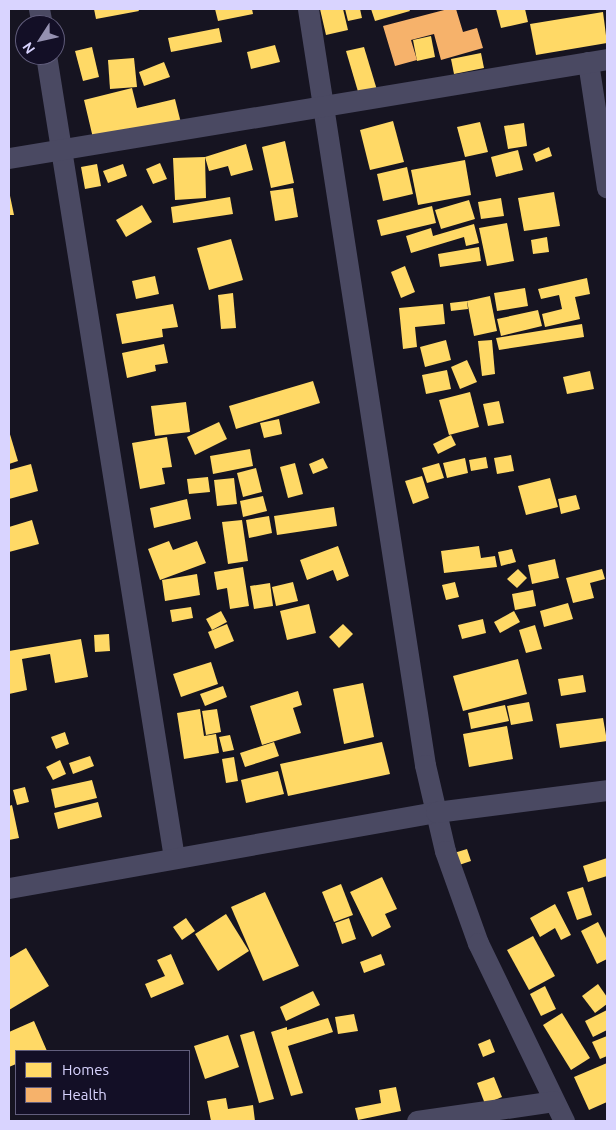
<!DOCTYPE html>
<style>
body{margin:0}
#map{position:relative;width:616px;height:1130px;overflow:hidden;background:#161421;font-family:Ubuntu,sans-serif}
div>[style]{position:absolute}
.homes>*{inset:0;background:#ffd966}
.health>*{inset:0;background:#f6b26b}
.minor>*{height:21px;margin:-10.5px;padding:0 10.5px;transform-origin:10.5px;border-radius:10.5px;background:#4a4962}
span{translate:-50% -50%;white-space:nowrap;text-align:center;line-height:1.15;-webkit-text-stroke:5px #130f26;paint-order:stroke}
.frame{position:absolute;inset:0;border:10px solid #d9d4ff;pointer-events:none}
.legend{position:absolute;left:15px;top:1050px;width:175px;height:65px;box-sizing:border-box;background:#130f26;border:1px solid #625e7d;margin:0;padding:6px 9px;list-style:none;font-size:15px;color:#d9d4ff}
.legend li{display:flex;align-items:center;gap:10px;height:25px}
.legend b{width:25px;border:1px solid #625e7d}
.north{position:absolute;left:15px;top:15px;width:50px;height:50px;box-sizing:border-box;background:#130f26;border:1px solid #625e7d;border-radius:50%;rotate:235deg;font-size:14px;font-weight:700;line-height:20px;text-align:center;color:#d9d4ff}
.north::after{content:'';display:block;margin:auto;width:18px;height:22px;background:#9591b1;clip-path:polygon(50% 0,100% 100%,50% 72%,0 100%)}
</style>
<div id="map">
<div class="homes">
<i style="clip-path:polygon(94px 9px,138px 9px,139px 11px,96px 19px)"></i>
<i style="clip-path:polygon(215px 9px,252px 9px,253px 14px,218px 21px)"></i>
<i style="clip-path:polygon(320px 9px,343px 9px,348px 30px,326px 35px)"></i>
<i style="clip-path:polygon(345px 9px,360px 9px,362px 18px,348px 21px)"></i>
<i style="clip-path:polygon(371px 9px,409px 9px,410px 11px,375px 21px)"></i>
<i style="clip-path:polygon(496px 9px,525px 9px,528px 22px,501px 28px)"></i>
<i style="clip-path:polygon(603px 12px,607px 43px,536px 55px,530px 24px)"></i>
<i style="clip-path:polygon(219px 28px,222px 42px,171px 52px,168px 38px)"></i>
<i style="clip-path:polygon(431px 36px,435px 57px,417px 61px,413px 40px)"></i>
<i style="clip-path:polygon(275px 45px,280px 62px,251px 69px,247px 52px)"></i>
<i style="clip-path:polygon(92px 47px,99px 77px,83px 81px,75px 51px)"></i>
<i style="clip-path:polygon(364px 47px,377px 90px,359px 95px,346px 51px)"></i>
<i style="clip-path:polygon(481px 53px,484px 68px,454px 74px,451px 59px)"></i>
<i style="clip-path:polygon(134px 58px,137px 87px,110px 89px,108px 60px)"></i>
<i style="clip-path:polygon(164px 62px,170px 77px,144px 86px,139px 72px)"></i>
<i style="clip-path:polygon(132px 88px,137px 108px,175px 99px,181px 123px,93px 138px,84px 100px)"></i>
<i style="clip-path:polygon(393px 121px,404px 162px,370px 170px,360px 130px)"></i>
<i style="clip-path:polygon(480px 122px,488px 152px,465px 157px,457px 127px)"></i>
<i style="clip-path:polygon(524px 123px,527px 146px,508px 149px,504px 126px)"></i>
<i style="clip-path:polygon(285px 141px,294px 183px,271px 188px,262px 147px)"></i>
<i style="clip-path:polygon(246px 144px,253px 170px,231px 176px,228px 166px,209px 171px,205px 157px,206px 198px,175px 200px,173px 158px,205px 157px)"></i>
<i style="clip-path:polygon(549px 147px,552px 156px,536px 162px,533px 154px)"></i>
<i style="clip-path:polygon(518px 150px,523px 170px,496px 177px,491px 157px)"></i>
<i style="clip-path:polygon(465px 160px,471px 195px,418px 205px,411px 170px)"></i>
<i style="clip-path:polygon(160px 163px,167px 179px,153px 184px,146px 169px)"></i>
<i style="clip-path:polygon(97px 164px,101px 186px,85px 189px,81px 167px)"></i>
<i style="clip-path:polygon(123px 164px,127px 176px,108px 183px,103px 171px)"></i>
<i style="clip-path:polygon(407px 167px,413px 194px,383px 201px,377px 174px)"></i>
<i style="clip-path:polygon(293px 188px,298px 217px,275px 221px,270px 191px)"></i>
<i style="clip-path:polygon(9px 191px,14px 215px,9px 215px)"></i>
<i style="clip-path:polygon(554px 192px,560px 226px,524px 231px,518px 198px)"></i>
<i style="clip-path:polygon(230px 197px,233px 214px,173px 223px,171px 207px)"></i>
<i style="clip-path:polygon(501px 198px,504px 216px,481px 219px,478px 202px)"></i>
<i style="clip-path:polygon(469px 200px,475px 219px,441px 229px,435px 210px)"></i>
<i style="clip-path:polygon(142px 205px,152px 222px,126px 237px,116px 220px)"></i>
<i style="clip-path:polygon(432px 206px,436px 223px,381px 236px,377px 220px)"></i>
<i style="clip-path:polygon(507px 223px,514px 261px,487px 266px,479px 228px)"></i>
<i style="clip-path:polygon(474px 224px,479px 243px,466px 246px,464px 237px,411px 253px,406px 236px,431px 228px,433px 236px)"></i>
<i style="clip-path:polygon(547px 237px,549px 252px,533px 254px,531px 240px)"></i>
<i style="clip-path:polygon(231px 239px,243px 280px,209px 290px,197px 248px)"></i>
<i style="clip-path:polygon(479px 247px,481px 261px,440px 267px,438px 254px)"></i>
<i style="clip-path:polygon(405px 266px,415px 292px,401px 298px,391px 272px)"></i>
<i style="clip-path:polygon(155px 276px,159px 294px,136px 299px,132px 281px)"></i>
<i style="clip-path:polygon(587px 278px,590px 294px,575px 297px,580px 319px,545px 327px,542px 314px,562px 309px,559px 295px,541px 299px,538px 289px)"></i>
<i style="clip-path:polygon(525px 288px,528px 306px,497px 311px,494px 293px)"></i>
<i style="clip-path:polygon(233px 293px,236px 328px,221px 329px,218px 295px)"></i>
<i style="clip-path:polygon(490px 296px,497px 331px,474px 336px,467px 301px)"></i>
<i style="clip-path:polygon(467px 301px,468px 309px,451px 311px,450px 303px)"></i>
<i style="clip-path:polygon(173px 304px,178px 327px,162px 329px,163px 337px,122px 344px,116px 314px)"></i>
<i style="clip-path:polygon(443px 304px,445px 324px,415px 327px,417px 347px,403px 349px,399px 308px)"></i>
<i style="clip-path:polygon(538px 310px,542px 326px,501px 336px,497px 319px)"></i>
<i style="clip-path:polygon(582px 324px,584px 337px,499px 350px,496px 338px)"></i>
<i style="clip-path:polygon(446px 340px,451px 360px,425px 367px,420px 347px)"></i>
<i style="clip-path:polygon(492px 340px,495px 374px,482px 376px,478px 341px)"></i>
<i style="clip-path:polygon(164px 344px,168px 363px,155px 365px,156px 371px,127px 378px,122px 353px)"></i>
<i style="clip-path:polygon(467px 360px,477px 382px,460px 389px,451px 367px)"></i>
<i style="clip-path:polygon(447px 370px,451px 389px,426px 394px,422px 375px)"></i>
<i style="clip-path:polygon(590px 371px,594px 389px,567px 394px,563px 377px)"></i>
<i style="clip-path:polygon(313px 381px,320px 403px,236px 429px,229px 406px)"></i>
<i style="clip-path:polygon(470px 392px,479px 427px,449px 435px,439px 400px)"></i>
<i style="clip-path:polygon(499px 401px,504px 423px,488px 426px,483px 404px)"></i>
<i style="clip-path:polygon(186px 402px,190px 432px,155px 436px,151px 406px)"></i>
<i style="clip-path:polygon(279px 419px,282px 434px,264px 438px,260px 423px)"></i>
<i style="clip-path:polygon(219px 422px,227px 439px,195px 455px,187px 437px)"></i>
<i style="clip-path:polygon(9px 431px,18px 461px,9px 464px)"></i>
<i style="clip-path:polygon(451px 435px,456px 445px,438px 454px,433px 444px)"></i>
<i style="clip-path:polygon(167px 437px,172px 467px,162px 468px,165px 484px,140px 489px,132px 443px)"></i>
<i style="clip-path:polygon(250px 449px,253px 466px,213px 474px,210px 456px)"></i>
<i style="clip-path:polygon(511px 455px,514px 471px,497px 474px,494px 458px)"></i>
<i style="clip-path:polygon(486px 457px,488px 468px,471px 471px,469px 460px)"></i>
<i style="clip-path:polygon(323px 458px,328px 468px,313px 474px,309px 464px)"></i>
<i style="clip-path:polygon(465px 458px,468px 473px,447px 478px,443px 463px)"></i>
<i style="clip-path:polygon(295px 463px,303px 494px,288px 498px,280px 467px)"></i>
<i style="clip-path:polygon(439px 463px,444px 478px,427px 483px,422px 468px)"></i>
<i style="clip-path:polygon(31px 464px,38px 491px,9px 499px,9px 470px)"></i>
<i style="clip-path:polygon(256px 468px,262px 492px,243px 497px,237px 473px)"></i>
<i style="clip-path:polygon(422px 476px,429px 498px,413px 504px,405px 481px)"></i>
<i style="clip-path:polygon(208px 477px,210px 492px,189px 494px,187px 479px)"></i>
<i style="clip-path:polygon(234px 478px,237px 504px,217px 506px,214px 480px)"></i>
<i style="clip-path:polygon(550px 478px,558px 507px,526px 515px,518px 486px)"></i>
<i style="clip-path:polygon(576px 495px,580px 509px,561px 514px,558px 499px)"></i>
<i style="clip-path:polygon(263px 496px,267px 511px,243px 517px,240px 501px)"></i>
<i style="clip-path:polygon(187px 499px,191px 519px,154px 528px,150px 508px)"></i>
<i style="clip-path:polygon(334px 507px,337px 526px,277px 535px,274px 516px)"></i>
<i style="clip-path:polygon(269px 516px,272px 533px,249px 538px,246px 520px)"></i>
<i style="clip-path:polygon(32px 520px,39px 544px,9px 552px,9px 527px)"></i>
<i style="clip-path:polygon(242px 520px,248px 561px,228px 564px,222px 522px)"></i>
<i style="clip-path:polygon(169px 541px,173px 550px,197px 541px,206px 563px,160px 580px,148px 549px)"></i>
<i style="clip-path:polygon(338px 546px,349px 576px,337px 581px,333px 570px,307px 580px,300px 560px)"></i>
<i style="clip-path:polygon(479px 546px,481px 558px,495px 556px,497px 567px,444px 573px,441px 551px)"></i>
<i style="clip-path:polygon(512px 549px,516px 562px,501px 566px,498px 552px)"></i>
<i style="clip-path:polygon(555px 559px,559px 578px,532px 584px,528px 565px)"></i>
<i style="clip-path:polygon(243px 567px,249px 606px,230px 609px,227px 588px,217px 590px,214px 572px)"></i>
<i style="clip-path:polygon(518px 569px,527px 578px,517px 588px,507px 579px)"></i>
<i style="clip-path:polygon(602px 569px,605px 579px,590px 583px,594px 598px,573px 603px,566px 578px)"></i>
<i style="clip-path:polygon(197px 574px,200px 595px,165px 601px,162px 580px)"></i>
<i style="clip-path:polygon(293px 582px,298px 601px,276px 606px,272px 587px)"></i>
<i style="clip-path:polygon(455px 582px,459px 597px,446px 600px,442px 585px)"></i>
<i style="clip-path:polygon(270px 583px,273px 606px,254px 609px,250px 586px)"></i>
<i style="clip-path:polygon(533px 590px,536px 606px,515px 610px,512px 594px)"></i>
<i style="clip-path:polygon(568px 603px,573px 619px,544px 627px,540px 611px)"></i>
<i style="clip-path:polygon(309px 604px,316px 633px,287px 640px,280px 611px)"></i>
<i style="clip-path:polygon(191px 607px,193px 618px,172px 622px,170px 610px)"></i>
<i style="clip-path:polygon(221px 611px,227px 622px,212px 630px,206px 619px)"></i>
<i style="clip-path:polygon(514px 611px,520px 622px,500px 633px,494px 622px)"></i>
<i style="clip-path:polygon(483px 619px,486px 633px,462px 639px,458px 625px)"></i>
<i style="clip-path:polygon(227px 624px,234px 641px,215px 649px,208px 632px)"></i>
<i style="clip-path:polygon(343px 624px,353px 634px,339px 648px,329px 637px)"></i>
<i style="clip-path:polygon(535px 625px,542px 649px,526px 653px,519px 630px)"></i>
<i style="clip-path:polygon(109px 634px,110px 651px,95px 652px,94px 635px)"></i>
<i style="clip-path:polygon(81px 639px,88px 677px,55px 683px,50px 654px,22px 659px,27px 690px,9px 694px,9px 651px)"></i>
<i style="clip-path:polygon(518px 659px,527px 694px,463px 711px,453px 676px)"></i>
<i style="clip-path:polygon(211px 662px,218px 684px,181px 697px,173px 674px)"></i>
<i style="clip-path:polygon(583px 675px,586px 692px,561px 696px,558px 679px)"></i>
<i style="clip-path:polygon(363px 683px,374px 737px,344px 744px,333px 689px)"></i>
<i style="clip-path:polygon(223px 686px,227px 697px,205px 706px,200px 694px)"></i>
<i style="clip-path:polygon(298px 691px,302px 705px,293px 708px,301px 733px,262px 745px,250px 706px)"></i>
<i style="clip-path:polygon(529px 702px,533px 721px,511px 725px,507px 706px)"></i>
<i style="clip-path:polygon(505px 705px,509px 721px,471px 729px,468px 713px)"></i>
<i style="clip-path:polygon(200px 709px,204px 736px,216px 734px,219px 753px,184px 759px,177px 713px)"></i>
<i style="clip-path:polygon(217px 709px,221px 732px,206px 735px,202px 711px)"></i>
<i style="clip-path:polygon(603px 718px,607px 741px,560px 748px,556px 724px)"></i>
<i style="clip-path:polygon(507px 726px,513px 759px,469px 767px,463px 734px)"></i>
<i style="clip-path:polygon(65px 732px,69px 744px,56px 749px,51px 737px)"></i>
<i style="clip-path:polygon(230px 735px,234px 750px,223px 752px,219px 737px)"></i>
<i style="clip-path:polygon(274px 742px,279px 756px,245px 767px,240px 753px)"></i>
<i style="clip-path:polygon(382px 742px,390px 774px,288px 796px,280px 764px)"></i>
<i style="clip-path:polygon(90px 756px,94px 766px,73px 774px,69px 763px)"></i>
<i style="clip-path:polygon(234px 757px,238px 781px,226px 783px,222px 759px)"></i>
<i style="clip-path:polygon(60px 760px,66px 774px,53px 780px,46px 767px)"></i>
<i style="clip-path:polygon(278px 771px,284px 794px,246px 803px,241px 780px)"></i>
<i style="clip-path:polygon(92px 780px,97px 798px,55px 808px,51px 789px)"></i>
<i style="clip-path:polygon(25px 787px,29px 802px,17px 805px,13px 790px)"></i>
<i style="clip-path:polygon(98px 802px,102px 817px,58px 829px,54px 813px)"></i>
<i style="clip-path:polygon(12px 805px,19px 838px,9px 840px,9px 806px)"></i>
<i style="clip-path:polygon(467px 849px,471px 861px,459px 865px,454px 853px)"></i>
<i style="clip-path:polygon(607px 858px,607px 876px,588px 882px,583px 866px)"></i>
<i style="clip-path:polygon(382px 877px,397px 909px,385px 914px,391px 927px,372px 937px,350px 892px)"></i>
<i style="clip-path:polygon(341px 884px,353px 915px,334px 922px,322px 892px)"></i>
<i style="clip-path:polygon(583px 887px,592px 915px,577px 920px,567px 892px)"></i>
<i style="clip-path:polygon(265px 892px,299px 966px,263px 981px,231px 907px)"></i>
<i style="clip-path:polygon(555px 904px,571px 935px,561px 940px,555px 928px,540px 937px,530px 918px)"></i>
<i style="clip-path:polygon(226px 914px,249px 951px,218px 971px,195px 934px)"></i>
<i style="clip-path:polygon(186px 918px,195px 931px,182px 940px,173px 927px)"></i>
<i style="clip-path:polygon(349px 918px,356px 939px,342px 944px,335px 923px)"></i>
<i style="clip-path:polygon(598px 922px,607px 940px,607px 959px,597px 964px,581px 931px)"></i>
<i style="clip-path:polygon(533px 936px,555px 976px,529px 990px,507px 950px)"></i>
<i style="clip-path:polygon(26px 948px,49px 986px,9px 1010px,9px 958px)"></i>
<i style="clip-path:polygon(171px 954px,184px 984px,151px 998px,145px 984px,165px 976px,157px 960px)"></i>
<i style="clip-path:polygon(381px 954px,385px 965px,364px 973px,360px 962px)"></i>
<i style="clip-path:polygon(598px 984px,607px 997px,607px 1004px,595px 1013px,582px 996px)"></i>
<i style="clip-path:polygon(545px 986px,556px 1009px,541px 1016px,530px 994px)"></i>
<i style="clip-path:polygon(313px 991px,320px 1005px,286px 1021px,280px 1007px)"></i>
<i style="clip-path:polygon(607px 1010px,607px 1030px,593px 1037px,585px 1021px)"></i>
<i style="clip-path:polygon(562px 1013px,590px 1058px,571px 1070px,543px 1025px)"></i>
<i style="clip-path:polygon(354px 1014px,358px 1031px,338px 1034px,335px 1017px)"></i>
<i style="clip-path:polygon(328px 1018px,333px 1032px,288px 1046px,303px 1093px,291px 1096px,271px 1032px,287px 1027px,287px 1030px)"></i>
<i style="clip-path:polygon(34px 1021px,47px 1051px,16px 1051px,16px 1064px,9px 1067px,9px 1032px)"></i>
<i style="clip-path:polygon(254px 1031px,274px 1099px,259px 1103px,240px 1035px)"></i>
<i style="clip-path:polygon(228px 1035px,239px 1067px,205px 1079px,194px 1046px)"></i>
<i style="clip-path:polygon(607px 1036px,607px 1056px,600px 1059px,592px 1042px)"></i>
<i style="clip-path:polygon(490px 1039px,495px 1052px,483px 1057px,478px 1044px)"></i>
<i style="clip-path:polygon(607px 1063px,607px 1102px,589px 1110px,574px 1077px)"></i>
<i style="clip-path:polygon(494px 1077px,502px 1097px,485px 1104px,477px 1083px)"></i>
<i style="clip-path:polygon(396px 1087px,401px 1111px,358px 1120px,355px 1108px,381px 1103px,379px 1090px)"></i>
<i style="clip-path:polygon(226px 1098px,228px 1109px,253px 1105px,255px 1121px,211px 1121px,207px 1101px)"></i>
</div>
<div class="health">
<i style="clip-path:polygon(448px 9px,456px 9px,463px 32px,477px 28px,483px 48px,441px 60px,434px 34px,411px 40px,417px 60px,395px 66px,383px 26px)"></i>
</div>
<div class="minor">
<i style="left:39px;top:9px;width:16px;rotate:79deg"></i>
<i style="left:308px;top:9px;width:765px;rotate:81.2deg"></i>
<i style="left:425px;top:765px;width:88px;rotate:76.9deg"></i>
<i style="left:445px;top:851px;width:98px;rotate:70.3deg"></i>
<i style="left:478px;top:943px;width:198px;rotate:64.2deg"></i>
<i style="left:46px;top:55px;width:813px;rotate:80.94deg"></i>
<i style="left:588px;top:62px;width:127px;rotate:81.4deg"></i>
<i style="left:9px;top:158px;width:606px;rotate:-9.4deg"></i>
<i style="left:9px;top:888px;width:434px;rotate:-10.1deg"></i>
<i style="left:436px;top:812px;width:172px;rotate:-7.3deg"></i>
<i style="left:417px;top:1121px;width:138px;rotate:-8.3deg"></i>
</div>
<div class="frame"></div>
<ul class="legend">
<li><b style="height:14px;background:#ffd966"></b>Homes</li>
<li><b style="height:14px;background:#f6b26b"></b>Health</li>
</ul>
<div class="north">N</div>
</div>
